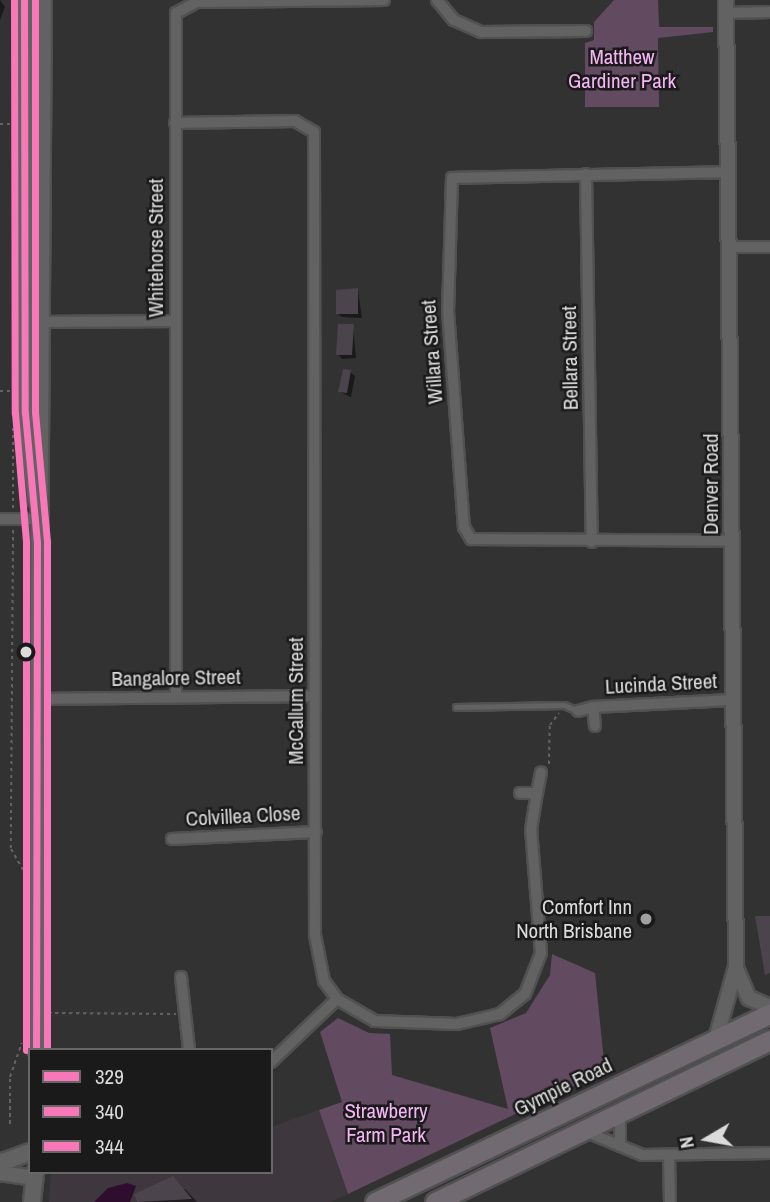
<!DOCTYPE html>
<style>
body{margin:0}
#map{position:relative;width:770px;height:1202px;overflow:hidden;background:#333233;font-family:"Archivo Narrow",sans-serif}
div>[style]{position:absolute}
.built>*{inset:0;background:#3e383e}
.green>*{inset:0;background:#624a61}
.water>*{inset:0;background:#2e0d2e}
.shadow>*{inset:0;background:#0007}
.building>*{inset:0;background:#4c444c}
.path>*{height:2px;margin-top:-1px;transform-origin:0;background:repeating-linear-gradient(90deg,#646364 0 3.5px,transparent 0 7px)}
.roads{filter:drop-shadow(2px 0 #525152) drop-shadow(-2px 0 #525152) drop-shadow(0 2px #525152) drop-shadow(0 -2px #525152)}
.service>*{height:5px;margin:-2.5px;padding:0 2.5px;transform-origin:2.5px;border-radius:2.5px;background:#626262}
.minor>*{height:10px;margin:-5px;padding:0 5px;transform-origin:5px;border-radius:5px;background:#626262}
.tertiary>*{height:14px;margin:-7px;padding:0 7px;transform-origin:7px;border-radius:7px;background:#626262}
.secondary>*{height:16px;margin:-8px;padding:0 8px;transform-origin:8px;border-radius:8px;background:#626262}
.trunk>*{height:19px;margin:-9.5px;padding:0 9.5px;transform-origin:9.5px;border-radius:9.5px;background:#716a71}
.bus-1>*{height:7px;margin:-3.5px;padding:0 3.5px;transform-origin:3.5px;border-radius:3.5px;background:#f777b8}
.bus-2>*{height:7px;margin:-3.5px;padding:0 3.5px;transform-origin:3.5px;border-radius:3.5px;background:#f777b8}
.bus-3>*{height:7px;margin:-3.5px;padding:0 3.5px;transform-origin:3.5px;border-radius:3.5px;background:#f777b8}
.dots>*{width:19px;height:19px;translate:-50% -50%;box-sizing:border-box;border:4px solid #1b1a1b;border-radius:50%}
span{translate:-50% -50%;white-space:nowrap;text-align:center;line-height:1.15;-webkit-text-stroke:5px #1b1a1b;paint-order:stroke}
.park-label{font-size:21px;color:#f6b6f6}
.street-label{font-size:21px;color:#dcdbdc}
.poi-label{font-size:21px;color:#dcdbdc}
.right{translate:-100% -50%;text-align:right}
.legend{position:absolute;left:28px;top:1048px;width:245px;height:126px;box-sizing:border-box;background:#1b1a1b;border:2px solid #686768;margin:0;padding:9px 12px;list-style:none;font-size:21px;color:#dcdbdc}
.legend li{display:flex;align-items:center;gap:14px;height:35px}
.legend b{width:35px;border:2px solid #686768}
.north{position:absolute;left:672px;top:1104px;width:70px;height:70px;-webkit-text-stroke:5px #1b1a1b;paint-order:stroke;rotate:260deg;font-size:19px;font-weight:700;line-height:28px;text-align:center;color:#dcdbdc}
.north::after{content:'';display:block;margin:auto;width:24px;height:32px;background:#dcdbdc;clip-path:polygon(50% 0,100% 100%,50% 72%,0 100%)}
</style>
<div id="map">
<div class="built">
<i style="clip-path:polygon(319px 1110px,348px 1194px,330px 1202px,49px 1202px,51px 1172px,271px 1172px,271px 1127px)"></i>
</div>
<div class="green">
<i style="clip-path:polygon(614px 0,658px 0,659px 27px,713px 27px,713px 32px,658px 38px,659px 107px,585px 107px,585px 43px,594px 40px,594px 22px)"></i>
<i style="clip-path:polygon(552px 954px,595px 973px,605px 1071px,348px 1194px,319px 1110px,342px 1102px,320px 1032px,338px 1018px,369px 1033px,390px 1034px,392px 1075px,508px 1109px,490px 1028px,526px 1013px,550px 975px)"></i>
</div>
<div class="water">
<i style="clip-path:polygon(127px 1183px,136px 1186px,130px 1202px,94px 1202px,108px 1188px)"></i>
</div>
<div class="shadow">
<i style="clip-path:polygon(0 0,5px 7px,0 20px)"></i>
<i style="clip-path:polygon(358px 290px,362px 318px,342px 317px,337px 313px)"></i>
<i style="clip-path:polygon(353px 326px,356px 358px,342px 359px,338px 354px)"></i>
<i style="clip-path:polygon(350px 372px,355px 376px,351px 397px,340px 392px)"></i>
<i style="clip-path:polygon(185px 1189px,197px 1202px,139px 1202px,136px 1195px)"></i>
</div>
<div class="building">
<i style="clip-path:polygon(358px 288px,358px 314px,336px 314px,336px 290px)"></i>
<i style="clip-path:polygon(338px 324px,354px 324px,352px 355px,336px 355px)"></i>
<i style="clip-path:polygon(343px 369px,351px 370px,347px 393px,338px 392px)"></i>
<i style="clip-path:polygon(755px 916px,770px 916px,770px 973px,765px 975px)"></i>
<i style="clip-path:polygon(173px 1176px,192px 1199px,137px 1202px,134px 1194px)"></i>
</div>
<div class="path">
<i style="left:0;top:124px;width:11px"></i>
<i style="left:0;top:391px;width:12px"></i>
<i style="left:13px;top:428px;width:82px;rotate:90deg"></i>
<i style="left:13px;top:530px;width:319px;rotate:90.4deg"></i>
<i style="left:11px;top:849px;width:24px;rotate:60deg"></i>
<i style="left:549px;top:764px;width:39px;rotate:-89deg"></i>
<i style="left:550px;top:725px;width:15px;rotate:-53deg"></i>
<i style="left:48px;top:1013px;width:128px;rotate:0.4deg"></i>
<i style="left:10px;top:1124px;width:47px;rotate:-90deg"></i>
<i style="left:10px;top:1077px;width:36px;rotate:-71deg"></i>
</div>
<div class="roads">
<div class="service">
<i style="left:456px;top:707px;width:108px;rotate:-1.1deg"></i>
<i style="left:564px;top:705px;width:15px;rotate:23deg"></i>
</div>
<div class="minor">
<i style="left:437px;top:0;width:26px;rotate:50deg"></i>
<i style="left:454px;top:20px;width:30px;rotate:24deg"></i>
<i style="left:481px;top:32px;width:105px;rotate:-0.5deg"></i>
<i style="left:726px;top:13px;width:44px;rotate:-1.3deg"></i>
<i style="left:175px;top:123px;width:120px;rotate:-1deg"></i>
<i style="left:295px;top:121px;width:22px;rotate:30deg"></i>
<i style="left:314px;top:132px;width:803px;rotate:89.93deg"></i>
<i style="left:315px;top:935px;width:47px;rotate:78.9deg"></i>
<i style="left:324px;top:981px;width:22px;rotate:54deg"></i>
<i style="left:337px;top:999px;width:44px;rotate:30.1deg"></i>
<i style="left:375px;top:1021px;width:82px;rotate:2.1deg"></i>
<i style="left:457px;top:1024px;width:44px;rotate:-13.1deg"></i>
<i style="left:500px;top:1014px;width:32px;rotate:-39deg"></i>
<i style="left:525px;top:994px;width:44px;rotate:-68.7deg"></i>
<i style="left:541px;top:953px;width:123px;rotate:-94.6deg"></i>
<i style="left:531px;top:830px;width:37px;rotate:-81deg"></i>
<i style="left:729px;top:172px;width:277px;rotate:178.8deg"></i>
<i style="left:452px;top:178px;width:133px;rotate:91.7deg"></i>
<i style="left:448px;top:311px;width:217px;rotate:85.8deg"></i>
<i style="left:464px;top:527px;width:14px;rotate:60deg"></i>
<i style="left:471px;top:539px;width:261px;rotate:0.4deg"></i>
<i style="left:586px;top:174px;width:368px;rotate:89.1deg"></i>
<i style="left:730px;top:247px;width:40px"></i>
<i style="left:42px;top:322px;width:133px;rotate:-0.4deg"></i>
<i style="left:0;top:519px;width:37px"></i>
<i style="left:176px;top:696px;width:683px;rotate:-90deg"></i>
<i style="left:176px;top:13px;width:24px;rotate:-28deg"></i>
<i style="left:197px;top:2px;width:187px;rotate:-0.6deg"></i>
<i style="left:37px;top:699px;width:278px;rotate:-0.6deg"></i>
<i style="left:593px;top:707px;width:139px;rotate:-2.9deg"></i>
<i style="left:578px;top:711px;width:16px;rotate:-15deg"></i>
<i style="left:593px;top:707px;width:19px;rotate:84deg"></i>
<i style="left:520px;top:793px;width:17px"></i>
<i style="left:537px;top:793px;width:21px;rotate:-79deg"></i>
<i style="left:172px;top:839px;width:144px;rotate:-2.8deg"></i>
<i style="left:181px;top:977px;width:73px;rotate:83.7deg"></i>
<i style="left:271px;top:1062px;width:91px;rotate:-43.7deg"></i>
<i style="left:582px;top:1130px;width:65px;rotate:22.6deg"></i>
<i style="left:642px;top:1155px;width:128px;rotate:-0.9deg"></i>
<i style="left:620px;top:1146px;width:35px;rotate:-90deg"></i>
<i style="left:669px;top:1155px;width:47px;rotate:88.8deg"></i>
</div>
<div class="tertiary">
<i style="left:736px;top:968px;width:33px;rotate:67deg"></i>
<i style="left:749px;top:998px;width:23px;rotate:23deg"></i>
<i style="left:716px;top:1039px;width:75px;rotate:-74.5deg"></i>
<i style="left:736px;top:967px;width:967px;rotate:-90.59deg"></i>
<i style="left:0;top:1173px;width:34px;rotate:8deg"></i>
</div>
<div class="secondary">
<i style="left:24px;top:0;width:413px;rotate:89.9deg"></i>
<i style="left:25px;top:413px;width:88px;rotate:82.8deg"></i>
<i style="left:36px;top:1050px;width:1050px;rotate:-89.62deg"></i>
<i style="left:0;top:1163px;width:32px;rotate:-20deg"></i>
<i style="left:32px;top:1202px;width:30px;rotate:-84deg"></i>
</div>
<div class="trunk">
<i style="left:375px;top:1202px;width:437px;rotate:-25.5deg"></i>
<i style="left:435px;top:1202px;width:372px;rotate:-25.8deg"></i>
</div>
</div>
<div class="bus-1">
<i style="left:24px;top:0;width:413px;rotate:89.9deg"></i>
<i style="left:25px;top:413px;width:130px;rotate:84.7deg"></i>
<i style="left:37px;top:542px;width:508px;rotate:90.11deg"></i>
</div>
<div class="bus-2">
<i style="left:14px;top:0;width:413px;rotate:89.9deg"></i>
<i style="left:15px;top:413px;width:129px;rotate:85.1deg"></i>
<i style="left:26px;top:542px;width:508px;rotate:90deg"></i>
</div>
<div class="bus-3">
<i style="left:35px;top:0;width:412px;rotate:90deg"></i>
<i style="left:35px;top:412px;width:131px;rotate:84.7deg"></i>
<i style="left:47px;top:542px;width:508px;rotate:90deg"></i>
</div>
<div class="dots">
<i style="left:26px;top:652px;background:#dcdbdc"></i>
<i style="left:646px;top:919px;background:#a1a0a1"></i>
</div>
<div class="park-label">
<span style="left:622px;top:69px">Matthew<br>Gardiner Park</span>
<span style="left:386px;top:1123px">Strawberry<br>Farm Park</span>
</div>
<div class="street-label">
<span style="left:156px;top:248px;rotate:-90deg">Whitehorse Street</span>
<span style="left:432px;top:352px;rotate:-94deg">Willara Street</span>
<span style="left:570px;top:358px;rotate:-91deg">Bellara Street</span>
<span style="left:711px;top:484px;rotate:-90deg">Denver Road</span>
<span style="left:176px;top:678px;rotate:-1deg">Bangalore Street</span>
<span style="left:661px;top:684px;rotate:-3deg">Lucinda Street</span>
<span style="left:296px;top:701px;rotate:-90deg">McCallum Street</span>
<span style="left:243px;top:816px;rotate:-3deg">Colvillea Close</span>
<span style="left:563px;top:1087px;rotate:-26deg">Gympie Road</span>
</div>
<div class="poi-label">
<span class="right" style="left:632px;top:919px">Comfort Inn<br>North Brisbane</span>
</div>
<ul class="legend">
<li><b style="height:9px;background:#f777b8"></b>329</li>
<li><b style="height:9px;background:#f777b8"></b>340</li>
<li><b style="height:9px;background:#f777b8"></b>344</li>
</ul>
<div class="north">N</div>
</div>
